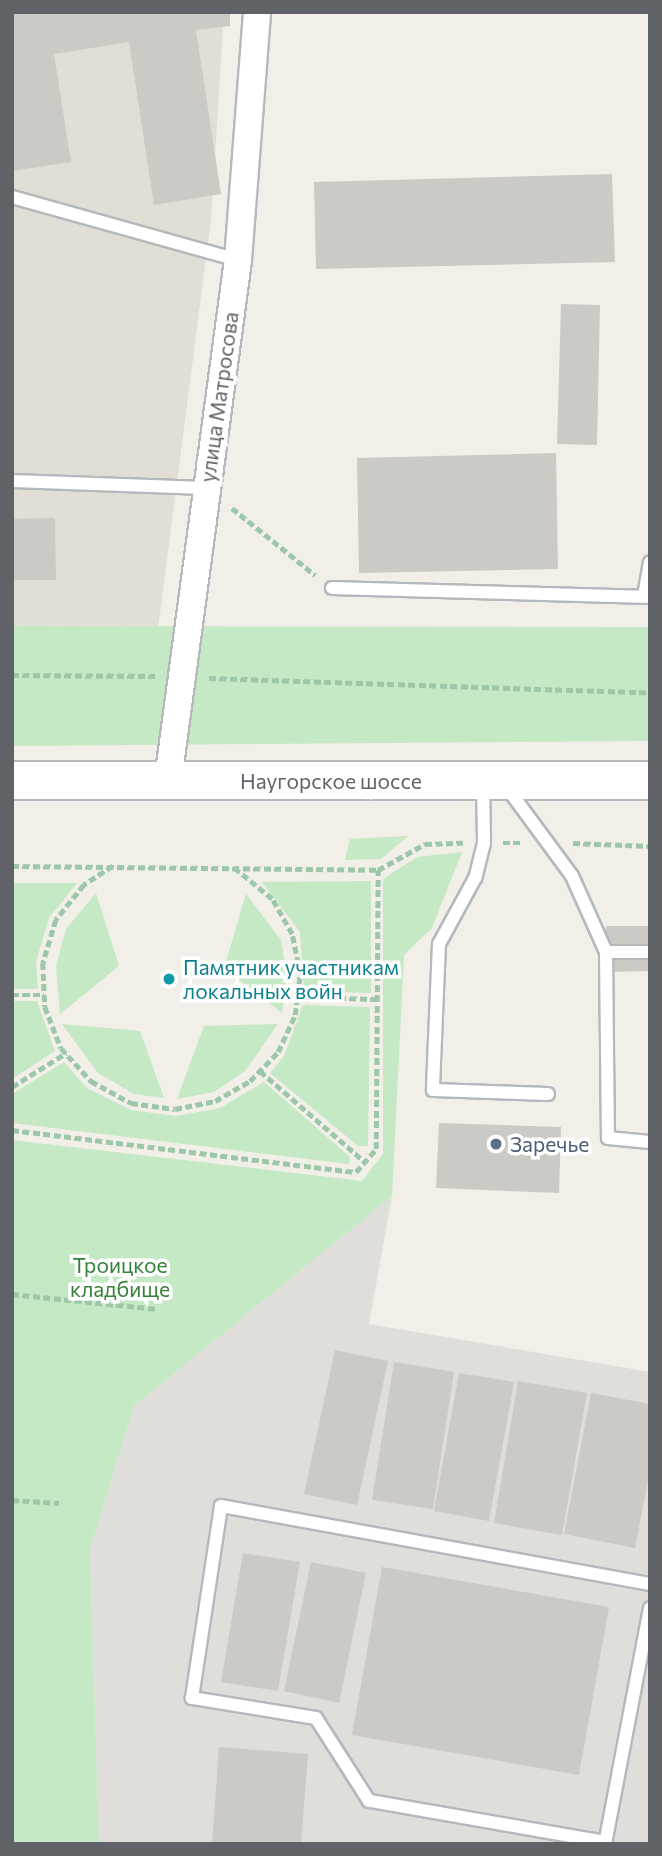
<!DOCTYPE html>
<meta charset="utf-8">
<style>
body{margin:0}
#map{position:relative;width:662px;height:1856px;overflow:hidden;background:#f1efe8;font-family:Commissioner,sans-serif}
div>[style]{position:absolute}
.industrial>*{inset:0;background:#e0deda}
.education>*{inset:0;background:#e1ded6}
.green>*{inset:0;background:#c5e8c5}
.building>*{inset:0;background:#cccac5}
.path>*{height:4.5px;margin-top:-2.25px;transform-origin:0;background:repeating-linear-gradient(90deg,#9cc7a9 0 7px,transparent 0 10.5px)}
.roads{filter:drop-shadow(2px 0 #b5b8bc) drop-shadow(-2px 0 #b5b8bc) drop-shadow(0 2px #b5b8bc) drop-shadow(0 -2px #b5b8bc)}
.lane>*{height:12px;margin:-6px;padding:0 6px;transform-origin:6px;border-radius:6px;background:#fff}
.street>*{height:26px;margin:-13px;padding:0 13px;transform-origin:13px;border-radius:13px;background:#fff}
.secondary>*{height:37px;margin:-18.5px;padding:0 18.5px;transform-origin:18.5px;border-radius:18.5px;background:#fff}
.dots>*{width:19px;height:19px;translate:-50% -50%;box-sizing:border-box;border:4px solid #fff;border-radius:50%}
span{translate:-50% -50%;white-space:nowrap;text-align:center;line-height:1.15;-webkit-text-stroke:7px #fff;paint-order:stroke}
.street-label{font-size:21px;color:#5f6368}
.culture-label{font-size:21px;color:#0d838f}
.left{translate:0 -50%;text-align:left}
.service-label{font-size:21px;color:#4e5e75}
.park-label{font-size:21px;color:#348238}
.frame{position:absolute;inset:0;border:14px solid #5f6368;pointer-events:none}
</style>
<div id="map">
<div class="industrial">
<i style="clip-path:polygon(392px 1196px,369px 1324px,650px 1372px,650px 1844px,99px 1844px,90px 1550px,134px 1406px)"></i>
</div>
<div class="education">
<i style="clip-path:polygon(12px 12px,224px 12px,211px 220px,155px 652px,12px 653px)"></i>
</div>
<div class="green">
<i style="clip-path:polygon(12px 626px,650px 627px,650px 741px,12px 746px)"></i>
<i style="clip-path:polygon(408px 836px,381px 859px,345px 860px,350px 839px)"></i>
<i style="clip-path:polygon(462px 852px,432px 928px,404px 955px,392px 1196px,134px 1406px,90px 1550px,99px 1844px,12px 1844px,12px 1140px,362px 1181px,383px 1154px,383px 879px,417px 857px)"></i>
<i style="clip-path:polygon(371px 881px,371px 993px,304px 991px,300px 932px,262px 882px)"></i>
<i style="clip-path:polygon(12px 883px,77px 883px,49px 918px,36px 962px,38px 989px,12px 989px)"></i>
<i style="clip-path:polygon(96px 893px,119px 966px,60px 1014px,56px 966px,66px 929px)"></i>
<i style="clip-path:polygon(246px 894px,281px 940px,287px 975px,282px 1013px,224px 968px)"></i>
<i style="clip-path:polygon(12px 1001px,37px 1001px,55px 1051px,12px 1079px)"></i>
<i style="clip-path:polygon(303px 1005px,370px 1007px,368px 1146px,358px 1146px,270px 1073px,284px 1056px)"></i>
<i style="clip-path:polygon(62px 1024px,140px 1031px,164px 1098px,134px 1094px,98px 1073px)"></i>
<i style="clip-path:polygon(278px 1024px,245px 1071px,214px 1092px,177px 1099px,204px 1026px)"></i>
<i style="clip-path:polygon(64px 1062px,87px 1088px,131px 1110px,176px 1116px,220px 1108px,264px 1082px,350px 1157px,349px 1164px,12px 1123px,12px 1094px)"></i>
</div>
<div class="building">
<i style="clip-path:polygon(12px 12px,230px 12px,230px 26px,196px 30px,221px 194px,154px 205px,129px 42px,54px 54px,71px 162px,12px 171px)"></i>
<i style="clip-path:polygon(612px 174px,615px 262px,316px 269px,314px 182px)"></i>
<i style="clip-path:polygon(561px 304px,600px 305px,597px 445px,557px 444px)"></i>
<i style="clip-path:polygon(556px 453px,558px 569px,359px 573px,357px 458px)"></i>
<i style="clip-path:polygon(55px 518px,56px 580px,12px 580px,12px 519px)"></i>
<i style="clip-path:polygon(606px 926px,650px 926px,650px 971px,606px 972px)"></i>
<i style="clip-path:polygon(439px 1123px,561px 1127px,559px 1193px,436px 1188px)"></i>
<i style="clip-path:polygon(335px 1350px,388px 1361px,357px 1505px,304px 1494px)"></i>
<i style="clip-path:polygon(394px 1362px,454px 1372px,433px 1509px,372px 1500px)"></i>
<i style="clip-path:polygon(459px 1373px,514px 1382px,489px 1521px,434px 1511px)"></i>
<i style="clip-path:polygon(518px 1381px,587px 1393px,562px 1535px,494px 1523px)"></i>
<i style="clip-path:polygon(591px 1393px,650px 1404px,650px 1470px,635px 1548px,564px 1534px)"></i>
<i style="clip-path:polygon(243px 1553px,300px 1562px,278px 1691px,221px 1682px)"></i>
<i style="clip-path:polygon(311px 1562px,366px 1573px,339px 1703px,284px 1691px)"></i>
<i style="clip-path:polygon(382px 1567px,609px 1607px,579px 1775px,352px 1735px)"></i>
<i style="clip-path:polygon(219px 1747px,308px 1754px,301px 1844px,212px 1844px)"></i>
</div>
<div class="path">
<i style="left:232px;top:508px;width:107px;rotate:38.9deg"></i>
<i style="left:12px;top:675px;width:143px;rotate:0.4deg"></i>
<i style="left:209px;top:678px;width:441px;rotate:1.9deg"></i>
<i style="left:503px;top:843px;width:20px"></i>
<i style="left:573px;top:843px;width:77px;rotate:2.2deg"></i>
<i style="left:12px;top:866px;width:366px;rotate:0.6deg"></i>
<i style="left:378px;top:870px;width:54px;rotate:-29deg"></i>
<i style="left:425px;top:844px;width:38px;rotate:-2deg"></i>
<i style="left:113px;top:866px;width:35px;rotate:147deg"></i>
<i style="left:84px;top:885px;width:45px;rotate:128.7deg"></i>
<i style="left:56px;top:920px;width:45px;rotate:106.8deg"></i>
<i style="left:43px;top:963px;width:44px;rotate:87.4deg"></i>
<i style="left:45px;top:1007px;width:44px;rotate:68.7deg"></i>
<i style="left:61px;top:1048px;width:45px;rotate:47.7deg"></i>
<i style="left:91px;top:1081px;width:46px;rotate:28.8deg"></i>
<i style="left:131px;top:1103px;width:44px;rotate:7.8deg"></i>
<i style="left:175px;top:1109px;width:41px;rotate:-11.3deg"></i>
<i style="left:215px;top:1101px;width:40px;rotate:-29.7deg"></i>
<i style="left:250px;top:1081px;width:40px;rotate:-46deg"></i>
<i style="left:278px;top:1052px;width:41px;rotate:-65.3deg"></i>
<i style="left:295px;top:1015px;width:41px;rotate:-83deg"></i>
<i style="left:300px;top:974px;width:41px;rotate:-101.3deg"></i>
<i style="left:292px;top:934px;width:40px;rotate:-119.7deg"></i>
<i style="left:272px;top:899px;width:49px;rotate:-140.8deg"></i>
<i style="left:12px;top:995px;width:32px"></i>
<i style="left:297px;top:997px;width:80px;rotate:1.4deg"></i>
<i style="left:260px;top:1071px;width:139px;rotate:40.9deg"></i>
<i style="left:12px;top:1087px;width:64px;rotate:-32.2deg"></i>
<i style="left:12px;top:1130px;width:347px;rotate:7deg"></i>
<i style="left:356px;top:1172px;width:30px;rotate:-49deg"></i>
<i style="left:376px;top:1149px;width:279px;rotate:-89.6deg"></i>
<i style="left:12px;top:1294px;width:146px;rotate:5.9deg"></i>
<i style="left:12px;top:1500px;width:47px;rotate:3.7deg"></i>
</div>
<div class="roads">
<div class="lane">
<i style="left:12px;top:197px;width:235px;rotate:15.6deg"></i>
<i style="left:12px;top:481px;width:194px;rotate:2.1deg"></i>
<i style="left:332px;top:588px;width:318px;rotate:1.6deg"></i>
<i style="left:644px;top:596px;width:34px;rotate:-80deg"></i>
<i style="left:483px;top:783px;width:60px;rotate:89deg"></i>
<i style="left:484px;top:843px;width:36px;rotate:104deg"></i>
<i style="left:475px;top:878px;width:75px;rotate:118.6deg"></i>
<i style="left:439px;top:944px;width:146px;rotate:92.4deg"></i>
<i style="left:433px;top:1090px;width:115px;rotate:2deg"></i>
<i style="left:505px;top:785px;width:113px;rotate:53.6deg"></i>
<i style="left:572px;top:876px;width:83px;rotate:65.9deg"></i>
<i style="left:606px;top:952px;width:186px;rotate:89.4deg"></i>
<i style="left:608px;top:1138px;width:42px;rotate:5.4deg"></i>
<i style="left:606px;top:952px;width:44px"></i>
<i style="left:605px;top:1842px;width:240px;rotate:-170.1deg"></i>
<i style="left:369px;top:1801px;width:98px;rotate:-122.6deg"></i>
<i style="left:316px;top:1718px;width:126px;rotate:-170.8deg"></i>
<i style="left:192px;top:1698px;width:194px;rotate:-81.4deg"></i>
<i style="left:221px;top:1506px;width:436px;rotate:10.3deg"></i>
<i style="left:605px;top:1844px;width:240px;rotate:-79.2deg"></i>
</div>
<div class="street">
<i style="left:168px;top:780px;width:525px;rotate:-82.33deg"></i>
<i style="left:238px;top:260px;width:249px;rotate:-85.6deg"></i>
</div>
<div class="secondary">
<i style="left:12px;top:780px;width:638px"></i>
</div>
</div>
<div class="dots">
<i style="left:169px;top:979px;background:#0f9aa8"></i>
<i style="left:496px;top:1144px;background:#5c6f8a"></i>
</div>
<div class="street-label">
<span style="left:219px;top:397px;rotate:-82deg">улица Матросова</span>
<span style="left:331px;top:781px">Наугорское шоссе</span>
</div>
<div class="culture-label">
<span class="left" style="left:183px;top:979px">Памятник участникам<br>локальных войн</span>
</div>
<div class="service-label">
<span class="left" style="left:510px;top:1144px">Заречье</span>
</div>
<div class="park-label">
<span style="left:120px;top:1277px">Троицкое<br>кладбище</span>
</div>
<div class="frame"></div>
</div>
